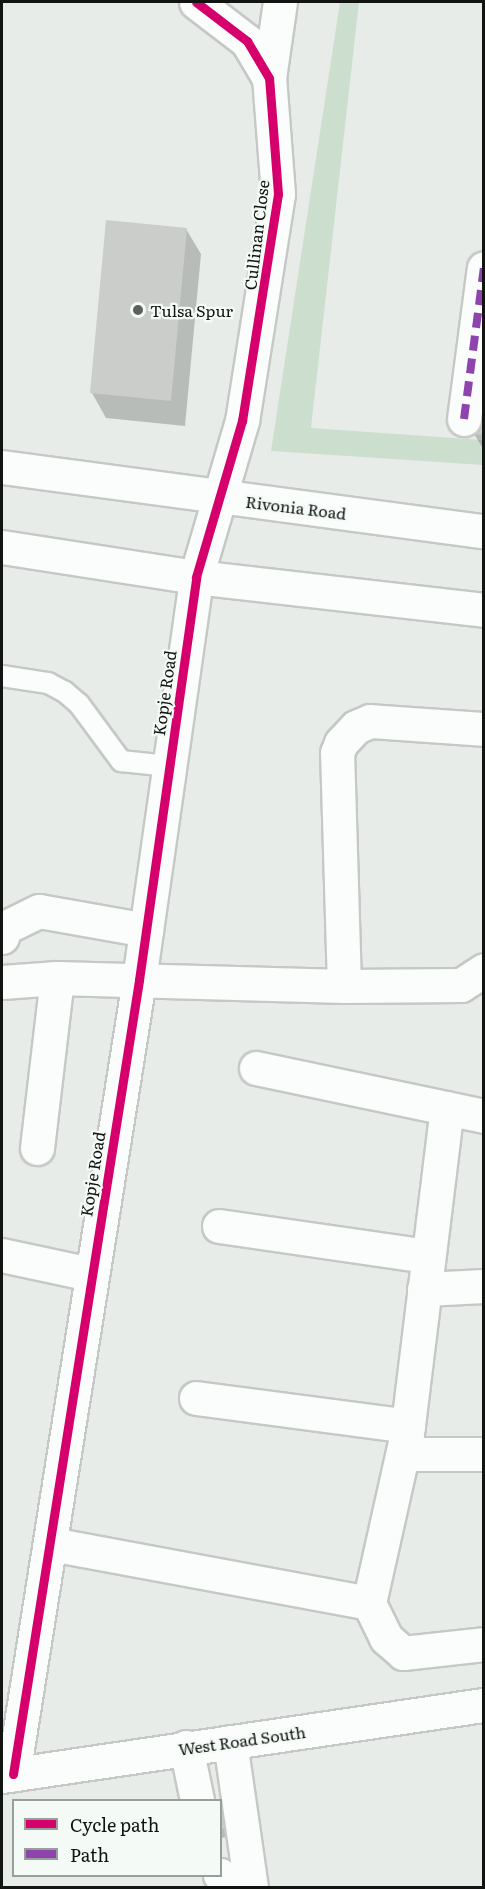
<!DOCTYPE html>
<style>
body{margin:0}
#map{position:relative;width:485px;height:1889px;overflow:hidden;background:#e7ece8;font-family:Literata,serif}
div>[style]{position:absolute}
.green>*{inset:0;background:#ccdfcf}
.shadow>*{inset:0;background:#0003}
.building>*{inset:0;background:#cacdca}
.roads{filter:drop-shadow(2px 0 #c6c8c6) drop-shadow(-2px 0 #c6c8c6) drop-shadow(0 2px #c6c8c6) drop-shadow(0 -2px #c6c8c6)}
.lane>*{height:20px;margin:-10px;padding:0 10px;transform-origin:10px;border-radius:10px;background:#fbfcfc}
.street>*{height:33px;margin:-16.5px;padding:0 16.5px;transform-origin:16.5px;border-radius:16.5px;background:#fbfcfc}
.primary>*{height:33px;margin:-16.5px;padding:0 16.5px;transform-origin:16.5px;border-radius:16.5px;background:#fbfcfc}
.quiet>*{height:8px;margin-top:-4px;transform-origin:0;background:repeating-linear-gradient(90deg,#8e44ad 0 15px,transparent 0 23px)}
.cycleway>*{height:9px;margin:-4.5px;padding:0 4.5px;transform-origin:4.5px;border-radius:4.5px;background:#d6006c}
.dots>*{width:16px;height:16px;translate:-50% -50%;box-sizing:border-box;border:3px solid #f4faf5;border-radius:50%}
span{translate:-50% -50%;white-space:nowrap;text-align:center;line-height:1.15;-webkit-text-stroke:4.5px #f4faf5;paint-order:stroke}
.street-label{font-size:16px;color:#121412}
.poi-label{font-size:16px;color:#121412}
.left{translate:0 -50%;text-align:left}
.frame{position:absolute;inset:0;border:3px solid #121412;pointer-events:none}
.legend{position:absolute;left:12px;top:1799px;width:210px;height:78px;box-sizing:border-box;background:#f4faf5;border:2px solid #9a9e9a;margin:0;padding:8px 10px;list-style:none;font-size:18px;color:#121412}
.legend li{display:flex;align-items:center;gap:12px;height:30px}
.legend b{width:30px;border:2px solid #9a9e9a}
</style>
<div id="map">
<div class="green">
<i style="clip-path:polygon(340px 2px,359px 2px,311px 428px,483px 440px,483px 465px,271px 451px)"></i>
</div>
<div class="shadow">
<i style="clip-path:polygon(186px 229px,201px 254px,185px 426px,106px 418px,92px 393px)"></i>
<i style="clip-path:polygon(484px 362px,484px 450px,474px 434px)"></i>
<i style="clip-path:polygon(220px 1805px,242px 1835px,220px 1838px)"></i>
</div>
<div class="building">
<i style="clip-path:polygon(106px 220px,187px 228px,171px 401px,90px 393px)"></i>
<i style="clip-path:polygon(482px 361px,484px 435px,473px 434px)"></i>
<i style="clip-path:polygon(235px 1801px,238px 1827px,220px 1829px,220px 1804px)"></i>
</div>
<div class="roads">
<div class="lane">
<i style="left:2px;top:676px;width:47px;rotate:8.7deg"></i>
<i style="left:48px;top:683px;width:19px;rotate:28deg"></i>
<i style="left:65px;top:692px;width:18px;rotate:41deg"></i>
<i style="left:79px;top:704px;width:71px;rotate:53.6deg"></i>
<i style="left:121px;top:761px;width:48px;rotate:5.9deg"></i>
</div>
<div class="street">
<i style="left:269px;top:78px;width:77px;rotate:-81.8deg"></i>
<i style="left:464px;top:419px;width:152px;rotate:-82.5deg"></i>
<i style="left:2px;top:937px;width:9px;rotate:-77deg"></i>
<i style="left:4px;top:928px;width:39px;rotate:-26deg"></i>
<i style="left:39px;top:911px;width:109px;rotate:10.1deg"></i>
<i style="left:2px;top:982px;width:55px;rotate:-4.2deg"></i>
<i style="left:57px;top:978px;width:287px;rotate:1.6deg"></i>
<i style="left:344px;top:986px;width:117px;rotate:-0.5deg"></i>
<i style="left:461px;top:985px;width:27px;rotate:-33deg"></i>
<i style="left:344px;top:986px;width:233px;rotate:-91.7deg"></i>
<i style="left:337px;top:753px;width:11px;rotate:-68deg"></i>
<i style="left:341px;top:743px;width:22px;rotate:-47deg"></i>
<i style="left:356px;top:727px;width:15px;rotate:-23deg"></i>
<i style="left:370px;top:721px;width:114px;rotate:4deg"></i>
<i style="left:256px;top:1068px;width:233px;rotate:11.9deg"></i>
<i style="left:37px;top:1148px;width:171px;rotate:-83.3deg"></i>
<i style="left:219px;top:1226px;width:211px;rotate:8.2deg"></i>
<i style="left:2px;top:1255px;width:91px;rotate:12.1deg"></i>
<i style="left:424px;top:1289px;width:60px;rotate:-2.9deg"></i>
<i style="left:196px;top:1398px;width:214px;rotate:7.5deg"></i>
<i style="left:403px;top:1454px;width:81px"></i>
<i style="left:51px;top:1544px;width:323px;rotate:10.5deg"></i>
<i style="left:369px;top:1603px;width:39px;rotate:64deg"></i>
<i style="left:386px;top:1638px;width:23px;rotate:41deg"></i>
<i style="left:403px;top:1653px;width:81px;rotate:-6.3deg"></i>
<i style="left:369px;top:1603px;width:174px;rotate:-77.4deg"></i>
<i style="left:407px;top:1433px;width:327px;rotate:-83deg"></i>
<i style="left:230px;top:1742px;width:148px;rotate:81.8deg"></i>
<i style="left:186px;top:1747px;width:54px;rotate:78.3deg"></i>
<i style="left:13px;top:1774px;width:804px;rotate:-80.98deg"></i>
<i style="left:139px;top:980px;width:407px;rotate:-81.9deg"></i>
<i style="left:196px;top:577px;width:163px;rotate:-73.6deg"></i>
<i style="left:242px;top:421px;width:230px;rotate:-81deg"></i>
<i style="left:278px;top:194px;width:116px;rotate:-94.4deg"></i>
<i style="left:269px;top:78px;width:43px;rotate:-120.7deg"></i>
<i style="left:247px;top:41px;width:64px;rotate:-142.6deg"></i>
<i style="left:2px;top:1776px;width:487px;rotate:-8.4deg"></i>
<i style="left:220px;top:1875px;width:17px;rotate:50deg"></i>
</div>
<div class="primary">
<i style="left:2px;top:467px;width:486px;rotate:7.6deg"></i>
<i style="left:2px;top:547px;width:196px;rotate:8.8deg"></i>
<i style="left:196px;top:577px;width:290px;rotate:6.5deg"></i>
</div>
</div>
<div class="quiet">
<i style="left:464px;top:419px;width:152px;rotate:-82.5deg"></i>
</div>
<div class="cycleway">
<i style="left:13px;top:1774px;width:804px;rotate:-80.98deg"></i>
<i style="left:139px;top:980px;width:407px;rotate:-81.9deg"></i>
<i style="left:196px;top:577px;width:163px;rotate:-73.6deg"></i>
<i style="left:242px;top:421px;width:230px;rotate:-81deg"></i>
<i style="left:278px;top:194px;width:116px;rotate:-94.4deg"></i>
<i style="left:269px;top:78px;width:43px;rotate:-120.7deg"></i>
<i style="left:247px;top:41px;width:64px;rotate:-142.6deg"></i>
</div>
<div class="dots">
<i style="left:138px;top:310px;background:#5d605d"></i>
</div>
<div class="street-label">
<span style="left:256px;top:235px;rotate:-83deg">Cullinan Close</span>
<span style="left:296px;top:507px;rotate:7deg">Rivonia Road</span>
<span style="left:164px;top:693px;rotate:-82deg">Kopje Road</span>
<span style="left:92px;top:1174px;rotate:-81deg">Kopje Road</span>
<span style="left:242px;top:1740px;rotate:-8deg">West Road South</span>
</div>
<div class="poi-label">
<span class="left" style="left:150px;top:310px">Tulsa Spur</span>
</div>
<div class="frame"></div>
<ul class="legend">
<li><b style="height:8px;background:#d6006c"></b>Cycle path</li>
<li><b style="height:8px;background:#8e44ad"></b>Path</li>
</ul>
</div>
